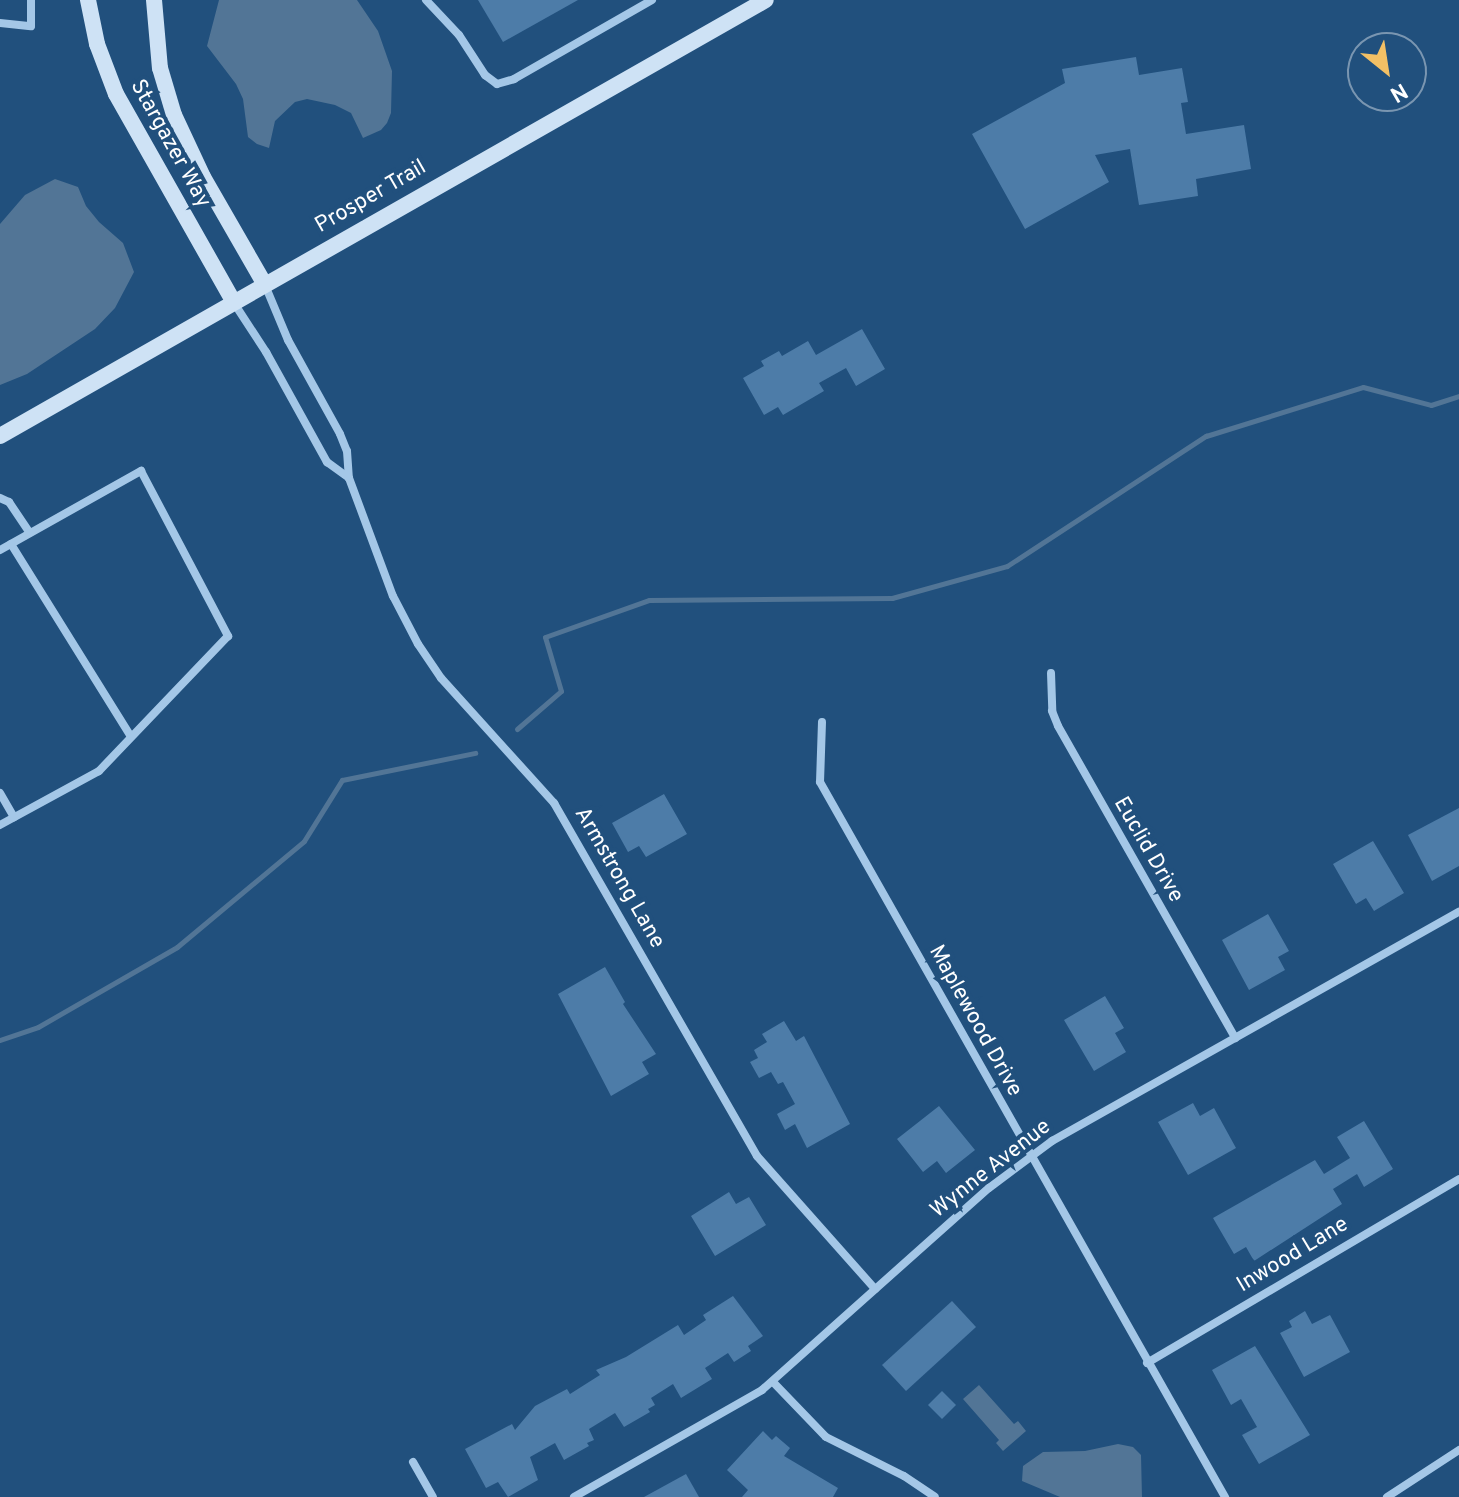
<!DOCTYPE html>
<style>
body{margin:0}
#map{position:relative;width:1459px;height:1497px;overflow:hidden;background:#21507d;font-family:Overpass,sans-serif}
div>[style]{position:absolute}
.water>*{inset:0;background:#527596}
.stream>*{height:5px;margin:-2.5px;padding:0 2.5px;transform-origin:2.5px;border-radius:2.5px;background:#527596}
.building>*{inset:0;background:#4d7ca8}
.street>*{height:8px;margin:-4px;padding:0 4px;transform-origin:4px;border-radius:4px;background:#a4c7e7}
.secondary>*{height:16px;margin:-8px;padding:0 8px;transform-origin:8px;border-radius:8px;background:#cee2f5}
span{translate:-50% -50%;white-space:nowrap;text-align:center;line-height:1.15;-webkit-text-stroke:8px #21507d;paint-order:stroke}
.street-label{font-size:22px;color:#fff}
.north{position:absolute;left:1347px;top:32px;width:80px;height:80px;box-sizing:border-box;background:#21507d;border:2px solid #7a96b1;border-radius:50%;rotate:150deg;font-size:22px;font-weight:700;line-height:32px;text-align:center;color:#fff}
.north::after{content:'';display:block;margin:auto;width:28px;height:36px;background:#f3c065;clip-path:polygon(50% 0,100% 100%,50% 72%,0 100%)}
</style>
<div id="map">
<div class="water">
<i style="clip-path:polygon(219px 0,357px 0,378px 31px,392px 71px,391px 113px,387px 123px,381px 130px,363px 138px,351px 113px,335px 105px,307px 99px,295px 102px,275px 121px,269px 148px,257px 144px,248px 137px,243px 99px,236px 84px,207px 46px)"></i>
<i style="clip-path:polygon(55px 179px,78px 187px,86px 206px,99px 222px,123px 243px,134px 272px,115px 308px,95px 329px,27px 374px,0 385px,0 224px,25px 195px)"></i>
<i style="clip-path:polygon(979px 1385px,1014px 1424px,1018px 1421px,1026px 1431px,1003px 1451px,996px 1443px,999px 1440px,963px 1399px)"></i>
<i style="clip-path:polygon(1118px 1444px,1133px 1447px,1141px 1455px,1142px 1497px,1060px 1497px,1022px 1481px,1023px 1466px,1043px 1452px,1085px 1451px)"></i>
</div>
<div class="stream">
<i style="left:517px;top:729px;width:58px;rotate:-40.8deg"></i>
<i style="left:561px;top:691px;width:56px;rotate:-106.5deg"></i>
<i style="left:545px;top:637px;width:110px;rotate:-19.6deg"></i>
<i style="left:649px;top:600px;width:243px;rotate:-0.5deg"></i>
<i style="left:892px;top:598px;width:119px;rotate:-15.5deg"></i>
<i style="left:1007px;top:566px;width:238px;rotate:-33.2deg"></i>
<i style="left:1206px;top:436px;width:164px;rotate:-17.3deg"></i>
<i style="left:1363px;top:387px;width:70px;rotate:14.8deg"></i>
<i style="left:1431px;top:405px;width:29px;rotate:-18deg"></i>
<i style="left:0;top:1040px;width:40px;rotate:-18.9deg"></i>
<i style="left:38px;top:1027px;width:160px;rotate:-29.9deg"></i>
<i style="left:177px;top:947px;width:165px;rotate:-39.8deg"></i>
<i style="left:304px;top:841px;width:72px;rotate:-58.1deg"></i>
<i style="left:342px;top:780px;width:136px;rotate:-11.5deg"></i>
</div>
<div class="building">
<i style="clip-path:polygon(478px 0,578px 0,503px 42px)"></i>
<i style="clip-path:polygon(1136px 57px,1139px 75px,1182px 68px,1188px 102px,1181px 103px,1186px 134px,1244px 125px,1251px 169px,1196px 179px,1198px 196px,1139px 205px,1130px 149px,1095px 155px,1109px 182px,1025px 229px,972px 134px,1065px 83px,1062px 69px)"></i>
<i style="clip-path:polygon(862px 329px,885px 369px,856px 386px,846px 368px,819px 383px,824px 391px,783px 415px,778px 407px,764px 415px,743px 378px,764px 366px,761px 361px,779px 351px,782px 356px,808px 341px,816px 355px)"></i>
<i style="clip-path:polygon(664px 794px,687px 834px,646px 857px,639px 846px,628px 852px,612px 823px)"></i>
<i style="clip-path:polygon(1459px 808px,1459px 866px,1432px 881px,1408px 835px)"></i>
<i style="clip-path:polygon(1373px 841px,1404px 893px,1374px 911px,1366px 898px,1356px 904px,1333px 864px)"></i>
<i style="clip-path:polygon(1268px 914px,1289px 951px,1278px 957px,1285px 970px,1249px 990px,1222px 940px)"></i>
<i style="clip-path:polygon(605px 967px,625px 1002px,623px 1004px,656px 1054px,642px 1062px,649px 1074px,611px 1096px,558px 994px)"></i>
<i style="clip-path:polygon(1105px 996px,1124px 1028px,1115px 1033px,1126px 1052px,1094px 1071px,1064px 1020px)"></i>
<i style="clip-path:polygon(784px 1021px,796px 1041px,804px 1036px,850px 1124px,807px 1148px,795px 1124px,785px 1130px,777px 1114px,795px 1104px,783px 1082px,778px 1084px,771px 1072px,759px 1078px,750px 1062px,758px 1058px,754px 1050px,767px 1042px,762px 1034px)"></i>
<i style="clip-path:polygon(1193px 1103px,1200px 1116px,1214px 1108px,1236px 1148px,1188px 1175px,1158px 1122px)"></i>
<i style="clip-path:polygon(939px 1106px,975px 1150px,946px 1173px,937px 1161px,923px 1172px,897px 1139px)"></i>
<i style="clip-path:polygon(1364px 1121px,1393px 1169px,1364px 1187px,1357px 1174px,1333px 1189px,1342px 1204px,1254px 1261px,1246px 1247px,1234px 1254px,1213px 1218px,1315px 1160px,1324px 1174px,1350px 1158px,1337px 1137px)"></i>
<i style="clip-path:polygon(729px 1192px,736px 1204px,749px 1197px,766px 1225px,715px 1256px,691px 1216px)"></i>
<i style="clip-path:polygon(733px 1296px,763px 1336px,748px 1346px,751px 1351px,734px 1362px,728px 1353px,705px 1368px,712px 1379px,681px 1398px,673px 1384px,651px 1398px,655px 1405px,648px 1409px,650px 1412px,624px 1427px,615px 1413px,589px 1429px,594px 1440px,587px 1443px,589px 1446px,564px 1460px,555px 1443px,530px 1457px,538px 1480px,508px 1497px,498px 1482px,486px 1488px,465px 1449px,512px 1424px,515px 1430px,535px 1406px,567px 1389px,570px 1394px,600px 1375px,596px 1370px,626px 1357px,678px 1325px,684px 1335px,706px 1320px,703px 1315px)"></i>
<i style="clip-path:polygon(952px 1301px,976px 1327px,906px 1391px,882px 1365px)"></i>
<i style="clip-path:polygon(1305px 1311px,1312px 1324px,1330px 1315px,1350px 1352px,1304px 1377px,1280px 1333px,1292px 1327px,1289px 1321px)"></i>
<i style="clip-path:polygon(1255px 1346px,1310px 1435px,1259px 1464px,1242px 1435px,1257px 1427px,1241px 1399px,1231px 1405px,1212px 1370px)"></i>
<i style="clip-path:polygon(942px 1391px,956px 1405px,942px 1419px,928px 1405px)"></i>
<i style="clip-path:polygon(763px 1431px,772px 1440px,776px 1436px,790px 1448px,784px 1456px,838px 1488px,833px 1497px,742px 1497px,748px 1490px,727px 1470px)"></i>
<i style="clip-path:polygon(686px 1474px,699px 1497px,644px 1497px)"></i>
</div>
<div class="street">
<i style="left:426px;top:0;width:48px;rotate:46.7deg"></i>
<i style="left:459px;top:35px;width:48px;rotate:57deg"></i>
<i style="left:485px;top:75px;width:15px;rotate:37deg"></i>
<i style="left:497px;top:84px;width:18px;rotate:-16deg"></i>
<i style="left:514px;top:79px;width:159px;rotate:-29.8deg"></i>
<i style="left:0;top:23px;width:31px;rotate:6deg"></i>
<i style="left:31px;top:26px;width:26px;rotate:-90deg"></i>
<i style="left:265px;top:285px;width:60px;rotate:67.3deg"></i>
<i style="left:288px;top:340px;width:107px;rotate:61deg"></i>
<i style="left:340px;top:434px;width:18px;rotate:68deg"></i>
<i style="left:347px;top:451px;width:27px;rotate:86deg"></i>
<i style="left:349px;top:478px;width:126px;rotate:69.6deg"></i>
<i style="left:393px;top:596px;width:54px;rotate:62.5deg"></i>
<i style="left:418px;top:644px;width:41px;rotate:55.9deg"></i>
<i style="left:441px;top:678px;width:169px;rotate:47.9deg"></i>
<i style="left:554px;top:803px;width:407px;rotate:60.1deg"></i>
<i style="left:757px;top:1156px;width:178px;rotate:48.4deg"></i>
<i style="left:234px;top:303px;width:59px;rotate:56.9deg"></i>
<i style="left:266px;top:352px;width:126px;rotate:61deg"></i>
<i style="left:327px;top:462px;width:27px;rotate:36deg"></i>
<i style="left:0;top:498px;width:10px;rotate:24deg"></i>
<i style="left:9px;top:502px;width:37px;rotate:56deg"></i>
<i style="left:11px;top:544px;width:227px;rotate:58.1deg"></i>
<i style="left:0;top:550px;width:162px;rotate:-29.3deg"></i>
<i style="left:141px;top:471px;width:187px;rotate:62.2deg"></i>
<i style="left:228px;top:636px;width:187px;rotate:133.7deg"></i>
<i style="left:99px;top:771px;width:113px;rotate:151.4deg"></i>
<i style="left:1051px;top:673px;width:38px;rotate:88deg"></i>
<i style="left:1052px;top:711px;width:16px;rotate:68deg"></i>
<i style="left:1058px;top:726px;width:359px;rotate:60.4deg"></i>
<i style="left:822px;top:722px;width:60px;rotate:91.9deg"></i>
<i style="left:820px;top:782px;width:822px;rotate:60.47deg"></i>
<i style="left:0;top:793px;width:28px;rotate:60deg"></i>
<i style="left:1147px;top:1363px;width:362px;rotate:-30.5deg"></i>
<i style="left:773px;top:1382px;width:76px;rotate:46.1deg"></i>
<i style="left:826px;top:1437px;width:87px;rotate:26.6deg"></i>
<i style="left:904px;top:1476px;width:37px;rotate:34deg"></i>
<i style="left:413px;top:1462px;width:40px;rotate:60.3deg"></i>
<i style="left:574px;top:1497px;width:216px;rotate:-29.6deg"></i>
<i style="left:762px;top:1390px;width:304px;rotate:-41.7deg"></i>
<i style="left:989px;top:1188px;width:79px;rotate:-36.7deg"></i>
<i style="left:1052px;top:1141px;width:467px;rotate:-29.4deg"></i>
<i style="left:1387px;top:1497px;width:86px;rotate:-33.1deg"></i>
</div>
<div class="secondary">
<i style="left:88px;top:0;width:45px;rotate:78.4deg"></i>
<i style="left:97px;top:44px;width:53px;rotate:69.2deg"></i>
<i style="left:116px;top:94px;width:238px;rotate:60.5deg"></i>
<i style="left:154px;top:0;width:68px;rotate:85deg"></i>
<i style="left:160px;top:68px;width:49px;rotate:73.4deg"></i>
<i style="left:174px;top:115px;width:68px;rotate:64.9deg"></i>
<i style="left:203px;top:177px;width:122px;rotate:60.1deg"></i>
<i style="left:0;top:436px;width:881px;rotate:-29.65deg"></i>
</div>
<div class="street-label">
<span style="left:170px;top:144px;rotate:61deg">Stargazer Way</span>
<span style="left:371px;top:197px;rotate:-30deg">Prosper Trail</span>
<span style="left:1148px;top:850px;rotate:60deg">Euclid Drive</span>
<span style="left:619px;top:878px;rotate:60deg">Armstrong Lane</span>
<span style="left:975px;top:1021px;rotate:61deg">Maplewood Drive</span>
<span style="left:991px;top:1169px;rotate:-38deg">Wynne Avenue</span>
<span style="left:1293px;top:1255px;rotate:-31deg">Inwood Lane</span>
</div>
<div class="north">N</div>
</div>
